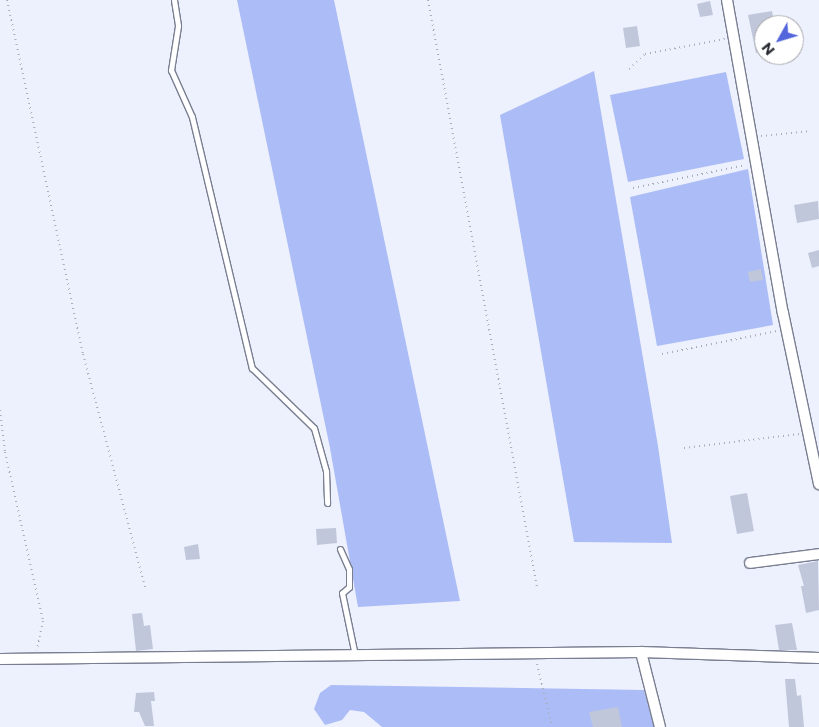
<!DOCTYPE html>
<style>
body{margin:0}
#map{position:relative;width:819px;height:727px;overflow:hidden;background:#edf1fd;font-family:Montserrat,sans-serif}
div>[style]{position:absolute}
.green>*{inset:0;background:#acbcf7}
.building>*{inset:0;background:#c1c7da}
.path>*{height:2px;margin-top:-1px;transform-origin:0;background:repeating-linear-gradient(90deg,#aaadb8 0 1px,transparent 0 5px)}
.roads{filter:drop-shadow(1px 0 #797e90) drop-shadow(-1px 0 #797e90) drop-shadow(0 1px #797e90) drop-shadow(0 -1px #797e90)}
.service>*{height:5px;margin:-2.5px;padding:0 2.5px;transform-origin:2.5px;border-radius:2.5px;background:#fff}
.minor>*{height:10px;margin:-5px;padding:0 5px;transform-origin:5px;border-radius:5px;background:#fff}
span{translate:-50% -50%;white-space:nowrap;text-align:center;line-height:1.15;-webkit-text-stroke:4px #fff;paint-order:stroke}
.north{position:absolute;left:754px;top:15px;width:50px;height:50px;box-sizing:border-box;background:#fff;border:1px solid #a7a8ab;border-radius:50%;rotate:231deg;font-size:14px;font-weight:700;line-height:20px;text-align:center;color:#23252d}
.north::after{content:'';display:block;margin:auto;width:18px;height:22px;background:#5366dc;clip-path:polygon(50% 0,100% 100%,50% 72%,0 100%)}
</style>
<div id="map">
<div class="green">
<i style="clip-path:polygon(237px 0,334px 0,460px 601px,358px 607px,330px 448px)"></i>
<i style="clip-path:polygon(594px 71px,658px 446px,672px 543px,574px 542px,500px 115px)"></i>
<i style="clip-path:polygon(726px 72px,744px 159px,628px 182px,610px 95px)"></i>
<i style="clip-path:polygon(748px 169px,773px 325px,657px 346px,630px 197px)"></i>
<i style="clip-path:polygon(331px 685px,644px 690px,654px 727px,382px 727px,364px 712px,350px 710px,342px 720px,325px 725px,314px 709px,320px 693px)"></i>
</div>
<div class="building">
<i style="clip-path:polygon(710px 1px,713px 15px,700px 17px,697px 4px)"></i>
<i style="clip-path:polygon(772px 11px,774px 21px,764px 23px,764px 51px,756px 53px,748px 15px)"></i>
<i style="clip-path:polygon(637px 26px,640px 46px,626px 48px,623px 28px)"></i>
<i style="clip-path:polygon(818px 201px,819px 219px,797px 223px,794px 205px)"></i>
<i style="clip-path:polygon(819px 250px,819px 266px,812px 268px,808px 253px)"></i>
<i style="clip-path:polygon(761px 269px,763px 280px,750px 282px,748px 272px)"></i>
<i style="clip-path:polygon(747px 493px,754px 531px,737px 534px,730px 496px)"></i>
<i style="clip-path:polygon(336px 528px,337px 543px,317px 545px,316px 529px)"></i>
<i style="clip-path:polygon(198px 544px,200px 559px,186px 560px,184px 547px)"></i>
<i style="clip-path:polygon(818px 561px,819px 610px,806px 613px,801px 586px,804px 586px,798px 565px)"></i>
<i style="clip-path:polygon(142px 613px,144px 626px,150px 625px,153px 649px,136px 651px,132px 614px)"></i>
<i style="clip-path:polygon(792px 623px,797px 650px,779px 650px,775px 625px)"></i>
<i style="clip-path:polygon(785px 679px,795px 679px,797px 696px,801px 695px,804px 727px,789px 727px)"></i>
<i style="clip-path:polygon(154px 692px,155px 701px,151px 701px,154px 726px,145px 726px,139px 712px,134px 712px,136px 693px)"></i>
<i style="clip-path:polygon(618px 707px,622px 727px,593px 727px,589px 712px)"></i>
</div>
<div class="path">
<i style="left:7px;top:0;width:362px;rotate:77.9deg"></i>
<i style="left:83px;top:354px;width:244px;rotate:75.1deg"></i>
<i style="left:428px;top:0;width:597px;rotate:79.48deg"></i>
<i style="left:629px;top:69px;width:22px;rotate:-43deg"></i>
<i style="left:645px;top:54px;width:81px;rotate:-10.6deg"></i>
<i style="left:761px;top:136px;width:50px;rotate:-5.7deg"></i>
<i style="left:633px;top:188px;width:115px;rotate:-11.5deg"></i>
<i style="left:662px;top:354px;width:117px;rotate:-11.3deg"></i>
<i style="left:0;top:410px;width:42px;rotate:83.2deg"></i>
<i style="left:5px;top:452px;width:173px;rotate:77.3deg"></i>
<i style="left:43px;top:621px;width:30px;rotate:102deg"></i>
<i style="left:684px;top:448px;width:117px;rotate:-6.9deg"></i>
<i style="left:537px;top:664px;width:65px;rotate:76.6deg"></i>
</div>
<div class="roads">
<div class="service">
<i style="left:174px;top:0;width:26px;rotate:81deg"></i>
<i style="left:178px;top:26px;width:45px;rotate:99deg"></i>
<i style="left:171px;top:70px;width:51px;rotate:65.9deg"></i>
<i style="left:192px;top:117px;width:258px;rotate:76.6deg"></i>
<i style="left:252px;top:368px;width:86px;rotate:44.1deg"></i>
<i style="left:314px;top:428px;width:45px;rotate:74.4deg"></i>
<i style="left:326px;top:471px;width:32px;rotate:88deg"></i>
<i style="left:340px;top:549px;width:22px;rotate:66deg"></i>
<i style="left:349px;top:569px;width:18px;rotate:90deg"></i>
<i style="left:349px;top:587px;width:9px;rotate:139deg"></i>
<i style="left:342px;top:593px;width:63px;rotate:78.2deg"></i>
</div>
<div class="minor">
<i style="left:727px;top:0;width:318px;rotate:79.9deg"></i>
<i style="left:783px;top:313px;width:175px;rotate:78.1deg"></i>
<i style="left:750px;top:563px;width:70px;rotate:-7.4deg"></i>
<i style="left:641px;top:652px;width:77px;rotate:75.8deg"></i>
<i style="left:0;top:659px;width:641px;rotate:-0.63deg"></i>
<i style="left:641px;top:652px;width:178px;rotate:1.9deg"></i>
</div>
</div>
<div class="north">N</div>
</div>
